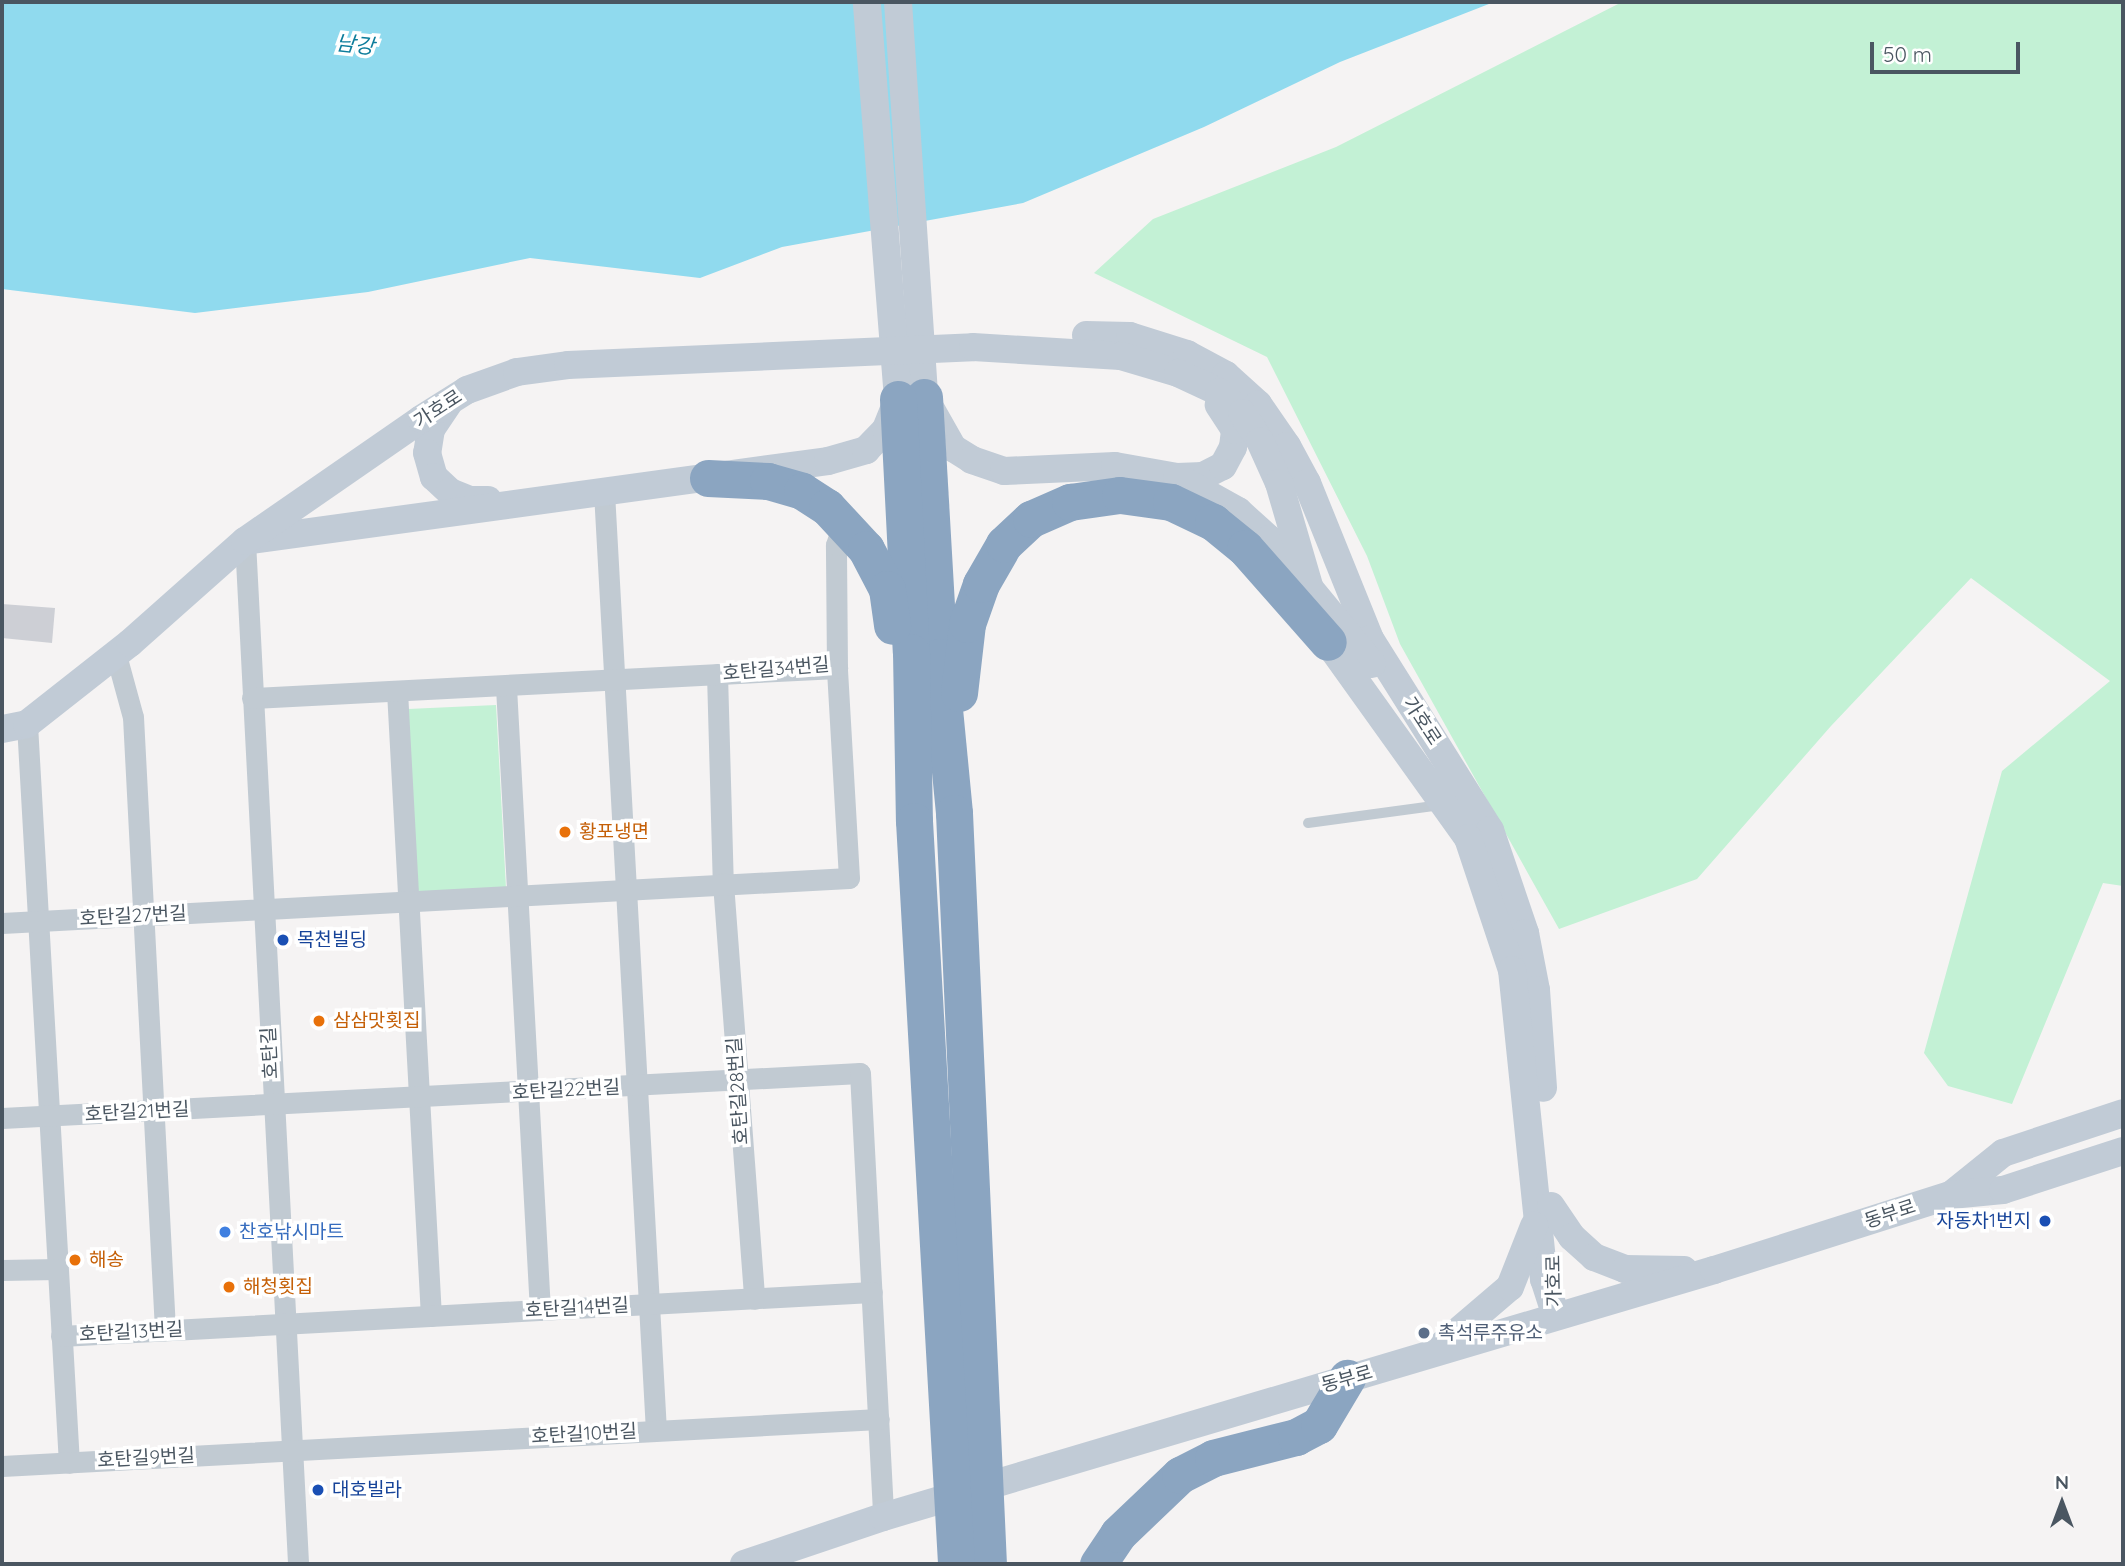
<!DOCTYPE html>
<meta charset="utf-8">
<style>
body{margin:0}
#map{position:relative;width:2125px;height:1566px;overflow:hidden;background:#f5f3f3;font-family:Quicksand,"Noto Sans KR",sans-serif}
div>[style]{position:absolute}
.green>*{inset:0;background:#c3f1d5}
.water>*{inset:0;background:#90daee}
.building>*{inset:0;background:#cdcfd5}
.lane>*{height:10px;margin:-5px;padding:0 5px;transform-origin:5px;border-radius:5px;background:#c1cad2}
.street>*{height:21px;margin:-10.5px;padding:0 10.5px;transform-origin:10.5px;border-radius:10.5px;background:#c1cad2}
.secondary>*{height:28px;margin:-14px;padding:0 14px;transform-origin:14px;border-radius:14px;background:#c1cbd6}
.highway>*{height:37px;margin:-18.5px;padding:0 18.5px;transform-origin:18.5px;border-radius:18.5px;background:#8ba5c1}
.dots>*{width:19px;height:19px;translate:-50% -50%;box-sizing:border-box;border:4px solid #fff;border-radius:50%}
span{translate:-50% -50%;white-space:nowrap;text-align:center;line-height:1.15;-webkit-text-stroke:7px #fff;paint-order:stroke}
.street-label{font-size:19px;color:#4a5661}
.food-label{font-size:19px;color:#c56008}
.left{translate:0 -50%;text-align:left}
.transit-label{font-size:19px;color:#164399}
.right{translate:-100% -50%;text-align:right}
.shop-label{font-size:19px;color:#366cbe}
.service-label{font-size:19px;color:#4e5e75}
.water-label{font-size:21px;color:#0c7c9b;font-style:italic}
.frame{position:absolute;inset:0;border:4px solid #4a5661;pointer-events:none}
.north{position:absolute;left:2027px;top:1468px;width:70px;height:70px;-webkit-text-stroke:5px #fff;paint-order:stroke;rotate:0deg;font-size:19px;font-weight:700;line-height:28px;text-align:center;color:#4a5661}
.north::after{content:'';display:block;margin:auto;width:24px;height:32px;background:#4a5661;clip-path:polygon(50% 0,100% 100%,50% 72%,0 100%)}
.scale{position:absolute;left:1870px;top:42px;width:150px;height:32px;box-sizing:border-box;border:4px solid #4a5661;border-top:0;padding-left:9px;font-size:21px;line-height:24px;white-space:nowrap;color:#4a5661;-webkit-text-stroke:5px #fff;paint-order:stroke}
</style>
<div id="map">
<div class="green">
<i style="clip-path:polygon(1622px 2px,2123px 2px,2123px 886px,2103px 883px,2012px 1104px,1948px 1086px,1924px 1053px,2002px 771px,2110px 681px,1971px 578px,1831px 726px,1697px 879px,1559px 929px,1400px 644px,1367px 556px,1267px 357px,1094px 273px,1153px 219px,1336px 147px)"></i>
<i style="clip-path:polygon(496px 705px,506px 888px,418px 893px,408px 709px)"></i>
</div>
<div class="water">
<i style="clip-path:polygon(2px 2px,1494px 2px,1340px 62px,1204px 127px,1023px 203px,782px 247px,700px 278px,530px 258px,368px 292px,195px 313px,2px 289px)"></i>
</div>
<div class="building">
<i style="clip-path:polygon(2px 604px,55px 608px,52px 643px,2px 638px)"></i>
</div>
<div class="lane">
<i style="left:1308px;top:823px;width:134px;rotate:-7.7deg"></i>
</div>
<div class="street">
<i style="left:604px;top:492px;width:939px;rotate:86.83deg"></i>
<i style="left:245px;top:541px;width:1024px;rotate:87.03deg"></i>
<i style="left:116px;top:655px;width:64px;rotate:74.7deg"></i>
<i style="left:133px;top:717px;width:614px;rotate:87.01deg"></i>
<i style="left:717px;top:674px;width:209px;rotate:88.4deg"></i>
<i style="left:723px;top:883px;width:417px;rotate:85.7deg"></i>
<i style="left:506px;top:687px;width:624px;rotate:86.88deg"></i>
<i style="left:397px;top:691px;width:626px;rotate:86.89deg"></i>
<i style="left:252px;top:698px;width:586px;rotate:-2.94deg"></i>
<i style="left:27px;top:724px;width:740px;rotate:86.75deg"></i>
<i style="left:2px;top:923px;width:848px;rotate:-3.04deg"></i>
<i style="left:849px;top:878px;width:210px;rotate:-93.3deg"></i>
<i style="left:837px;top:668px;width:123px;rotate:-90.5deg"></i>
<i style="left:836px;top:545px;width:23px;rotate:-72deg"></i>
<i style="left:2px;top:1118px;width:859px;rotate:-3deg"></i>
<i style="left:860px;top:1073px;width:445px;rotate:87deg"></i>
<i style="left:2px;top:1270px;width:55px;rotate:-1deg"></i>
<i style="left:61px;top:1336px;width:812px;rotate:-3.11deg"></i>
<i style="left:2px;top:1466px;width:878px;rotate:-3.07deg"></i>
</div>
<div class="secondary">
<i style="left:898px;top:2px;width:396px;rotate:86.2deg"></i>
<i style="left:924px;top:397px;width:59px;rotate:60.4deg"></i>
<i style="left:953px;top:448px;width:22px;rotate:32deg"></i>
<i style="left:972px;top:460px;width:34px;rotate:19deg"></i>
<i style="left:1004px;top:471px;width:111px;rotate:-2.6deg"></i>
<i style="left:1115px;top:466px;width:63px;rotate:10.1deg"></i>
<i style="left:1177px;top:477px;width:26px;rotate:-2deg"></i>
<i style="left:1203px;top:476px;width:22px;rotate:-27deg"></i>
<i style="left:1223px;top:466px;width:21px;rotate:-62deg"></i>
<i style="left:1233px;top:447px;width:17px;rotate:-83deg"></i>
<i style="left:1235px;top:430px;width:30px;rotate:-123deg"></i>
<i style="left:1086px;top:335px;width:44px;rotate:1.3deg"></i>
<i style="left:1130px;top:336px;width:60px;rotate:17.5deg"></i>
<i style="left:1187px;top:354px;width:44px;rotate:28.3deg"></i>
<i style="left:1226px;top:375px;width:43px;rotate:42.2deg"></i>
<i style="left:1258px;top:404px;width:51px;rotate:55.4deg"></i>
<i style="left:1287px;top:446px;width:42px;rotate:61.6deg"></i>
<i style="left:1307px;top:483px;width:168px;rotate:68deg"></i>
<i style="left:1370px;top:639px;width:226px;rotate:57.9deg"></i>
<i style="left:1490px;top:830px;width:109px;rotate:71.2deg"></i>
<i style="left:1525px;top:933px;width:58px;rotate:79.1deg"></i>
<i style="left:1536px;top:990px;width:98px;rotate:85.9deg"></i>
<i style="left:448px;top:404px;width:30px;rotate:124deg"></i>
<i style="left:431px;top:429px;width:24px;rotate:99deg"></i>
<i style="left:427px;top:453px;width:25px;rotate:74deg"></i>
<i style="left:434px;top:477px;width:22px;rotate:43deg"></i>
<i style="left:450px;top:492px;width:22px;rotate:22deg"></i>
<i style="left:470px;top:500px;width:18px"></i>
<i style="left:1177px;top:477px;width:70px;rotate:29.1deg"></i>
<i style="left:1238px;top:511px;width:42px;rotate:42.1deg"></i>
<i style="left:1269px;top:539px;width:162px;rotate:50.5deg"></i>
<i style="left:251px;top:540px;width:582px;rotate:-7.8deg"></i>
<i style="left:828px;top:461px;width:40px;rotate:-16deg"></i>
<i style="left:866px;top:450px;width:29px;rotate:-46deg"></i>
<i style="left:886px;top:429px;width:32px;rotate:-68deg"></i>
<i style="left:898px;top:399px;width:398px;rotate:-94.5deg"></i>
<i style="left:2px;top:729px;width:25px;rotate:-11deg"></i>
<i style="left:27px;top:724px;width:131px;rotate:-38.2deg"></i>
<i style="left:130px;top:643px;width:154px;rotate:-41.6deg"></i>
<i style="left:245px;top:541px;width:214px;rotate:-34.7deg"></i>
<i style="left:421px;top:419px;width:54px;rotate:-32.2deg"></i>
<i style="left:467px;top:390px;width:53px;rotate:-19.8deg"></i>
<i style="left:517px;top:372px;width:51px;rotate:-7.8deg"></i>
<i style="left:568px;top:365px;width:405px;rotate:-2.5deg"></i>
<i style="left:973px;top:347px;width:148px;rotate:3.5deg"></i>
<i style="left:1121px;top:356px;width:59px;rotate:16.6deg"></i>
<i style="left:1178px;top:373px;width:45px;rotate:24.9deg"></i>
<i style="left:1219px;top:392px;width:31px;rotate:42deg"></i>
<i style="left:1242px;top:413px;width:33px;rotate:57deg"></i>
<i style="left:1260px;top:441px;width:46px;rotate:65.7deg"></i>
<i style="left:1279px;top:483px;width:160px;rotate:73.7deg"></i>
<i style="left:1324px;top:637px;width:247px;rotate:54.4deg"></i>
<i style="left:1468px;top:838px;width:139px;rotate:71.6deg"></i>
<i style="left:1512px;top:970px;width:311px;rotate:84.1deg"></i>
<i style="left:1544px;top:1279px;width:39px;rotate:72deg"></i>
<i style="left:1951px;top:1195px;width:67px;rotate:-38.9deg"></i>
<i style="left:2003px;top:1153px;width:126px;rotate:-18.4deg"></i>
<i style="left:1551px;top:1206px;width:37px;rotate:56deg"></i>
<i style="left:1572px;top:1237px;width:30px;rotate:42deg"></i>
<i style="left:1594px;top:1257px;width:33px;rotate:21deg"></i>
<i style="left:1625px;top:1269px;width:59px;rotate:1deg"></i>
<i style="left:1442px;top:1345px;width:89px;rotate:-40.5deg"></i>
<i style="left:1510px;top:1287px;width:66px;rotate:-68.5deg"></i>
<i style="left:744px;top:1564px;width:147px;rotate:-18.7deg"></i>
<i style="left:883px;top:1517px;width:867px;rotate:-16.55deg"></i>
<i style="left:1714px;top:1270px;width:249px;rotate:-17.6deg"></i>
<i style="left:1951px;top:1195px;width:52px;rotate:-5.5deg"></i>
<i style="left:2003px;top:1190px;width:126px;rotate:-18deg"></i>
</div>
<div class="highway">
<i style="left:924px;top:397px;width:260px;rotate:86.7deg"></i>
<i style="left:939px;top:657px;width:157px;rotate:84.5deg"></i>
<i style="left:954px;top:813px;width:752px;rotate:87.41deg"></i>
<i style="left:898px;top:399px;width:253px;rotate:87.1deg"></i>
<i style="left:911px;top:652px;width:169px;rotate:89deg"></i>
<i style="left:914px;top:821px;width:744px;rotate:86.76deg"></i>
<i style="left:708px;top:478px;width:60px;rotate:2.9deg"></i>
<i style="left:768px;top:481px;width:35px;rotate:16deg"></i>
<i style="left:802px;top:491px;width:30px;rotate:33deg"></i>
<i style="left:827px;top:507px;width:57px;rotate:47.1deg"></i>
<i style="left:866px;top:549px;width:45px;rotate:62.3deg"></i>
<i style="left:887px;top:589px;width:37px;rotate:82deg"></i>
<i style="left:959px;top:693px;width:69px;rotate:-83.4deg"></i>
<i style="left:967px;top:624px;width:42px;rotate:-70.7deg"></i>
<i style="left:981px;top:584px;width:46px;rotate:-60.1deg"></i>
<i style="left:1004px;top:544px;width:37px;rotate:-43deg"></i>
<i style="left:1031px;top:519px;width:43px;rotate:-23.6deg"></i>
<i style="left:1070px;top:502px;width:50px;rotate:-8deg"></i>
<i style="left:1120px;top:495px;width:51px;rotate:7.8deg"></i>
<i style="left:1171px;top:502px;width:47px;rotate:25.5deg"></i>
<i style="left:1213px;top:522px;width:41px;rotate:39.1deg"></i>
<i style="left:1245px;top:548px;width:125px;rotate:48.6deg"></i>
<i style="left:1098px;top:1564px;width:36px;rotate:-56deg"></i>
<i style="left:1118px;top:1534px;width:86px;rotate:-43.6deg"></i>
<i style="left:1180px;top:1475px;width:37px;rotate:-27deg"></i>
<i style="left:1213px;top:1458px;width:86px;rotate:-14.2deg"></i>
<i style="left:1296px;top:1437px;width:26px;rotate:-28deg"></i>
<i style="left:1319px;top:1425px;width:55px;rotate:-59.2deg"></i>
</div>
<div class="dots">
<i style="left:565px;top:832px;background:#e8710a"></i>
<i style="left:283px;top:940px;background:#1a4fb4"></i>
<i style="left:319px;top:1021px;background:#e8710a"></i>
<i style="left:2045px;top:1221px;background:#1a4fb4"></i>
<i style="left:225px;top:1232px;background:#3f7fe0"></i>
<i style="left:75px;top:1260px;background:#e8710a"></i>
<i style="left:229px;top:1287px;background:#e8710a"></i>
<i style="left:1424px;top:1333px;background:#5c6f8a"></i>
<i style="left:318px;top:1490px;background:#1a4fb4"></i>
</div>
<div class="street-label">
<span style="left:438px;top:409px;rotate:-33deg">가호로</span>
<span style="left:776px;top:669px;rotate:-5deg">호탄길34번길</span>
<span style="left:1422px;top:721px;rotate:57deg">가호로</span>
<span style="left:133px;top:916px;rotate:-3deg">호탄길27번길</span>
<span style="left:270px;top:1053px;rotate:-93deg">호탄길</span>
<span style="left:566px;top:1090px;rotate:-3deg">호탄길22번길</span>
<span style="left:738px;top:1091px;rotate:-94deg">호탄길28번길</span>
<span style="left:137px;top:1112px;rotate:-3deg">호탄길21번길</span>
<span style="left:1890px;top:1214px;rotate:-18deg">동부로</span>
<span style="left:1554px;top:1281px;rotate:-91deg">가호로</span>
<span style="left:577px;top:1308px;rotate:-3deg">호탄길14번길</span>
<span style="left:131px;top:1332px;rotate:-3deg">호탄길13번길</span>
<span style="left:1347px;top:1379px;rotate:-16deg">동부로</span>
<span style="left:584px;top:1434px;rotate:-3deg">호탄길10번길</span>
<span style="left:146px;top:1458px;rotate:-3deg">호탄길9번길</span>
</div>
<div class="food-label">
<span class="left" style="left:579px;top:832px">황포냉면</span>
<span class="left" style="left:333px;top:1021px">삼삼맛횟집</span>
<span class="left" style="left:89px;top:1260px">해송</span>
<span class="left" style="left:243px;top:1287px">해청횟집</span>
</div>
<div class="transit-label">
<span class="left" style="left:297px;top:940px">목천빌딩</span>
<span class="right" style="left:2031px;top:1221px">자동차1번지</span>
<span class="left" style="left:332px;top:1490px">대호빌라</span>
</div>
<div class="shop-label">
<span class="left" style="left:239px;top:1232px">찬호낚시마트</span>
</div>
<div class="service-label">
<span class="left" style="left:1438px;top:1333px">촉석루주유소</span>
</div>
<div class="water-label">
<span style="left:355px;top:44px;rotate:6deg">남강</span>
</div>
<div class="frame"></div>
<div class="north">N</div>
<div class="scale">50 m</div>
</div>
